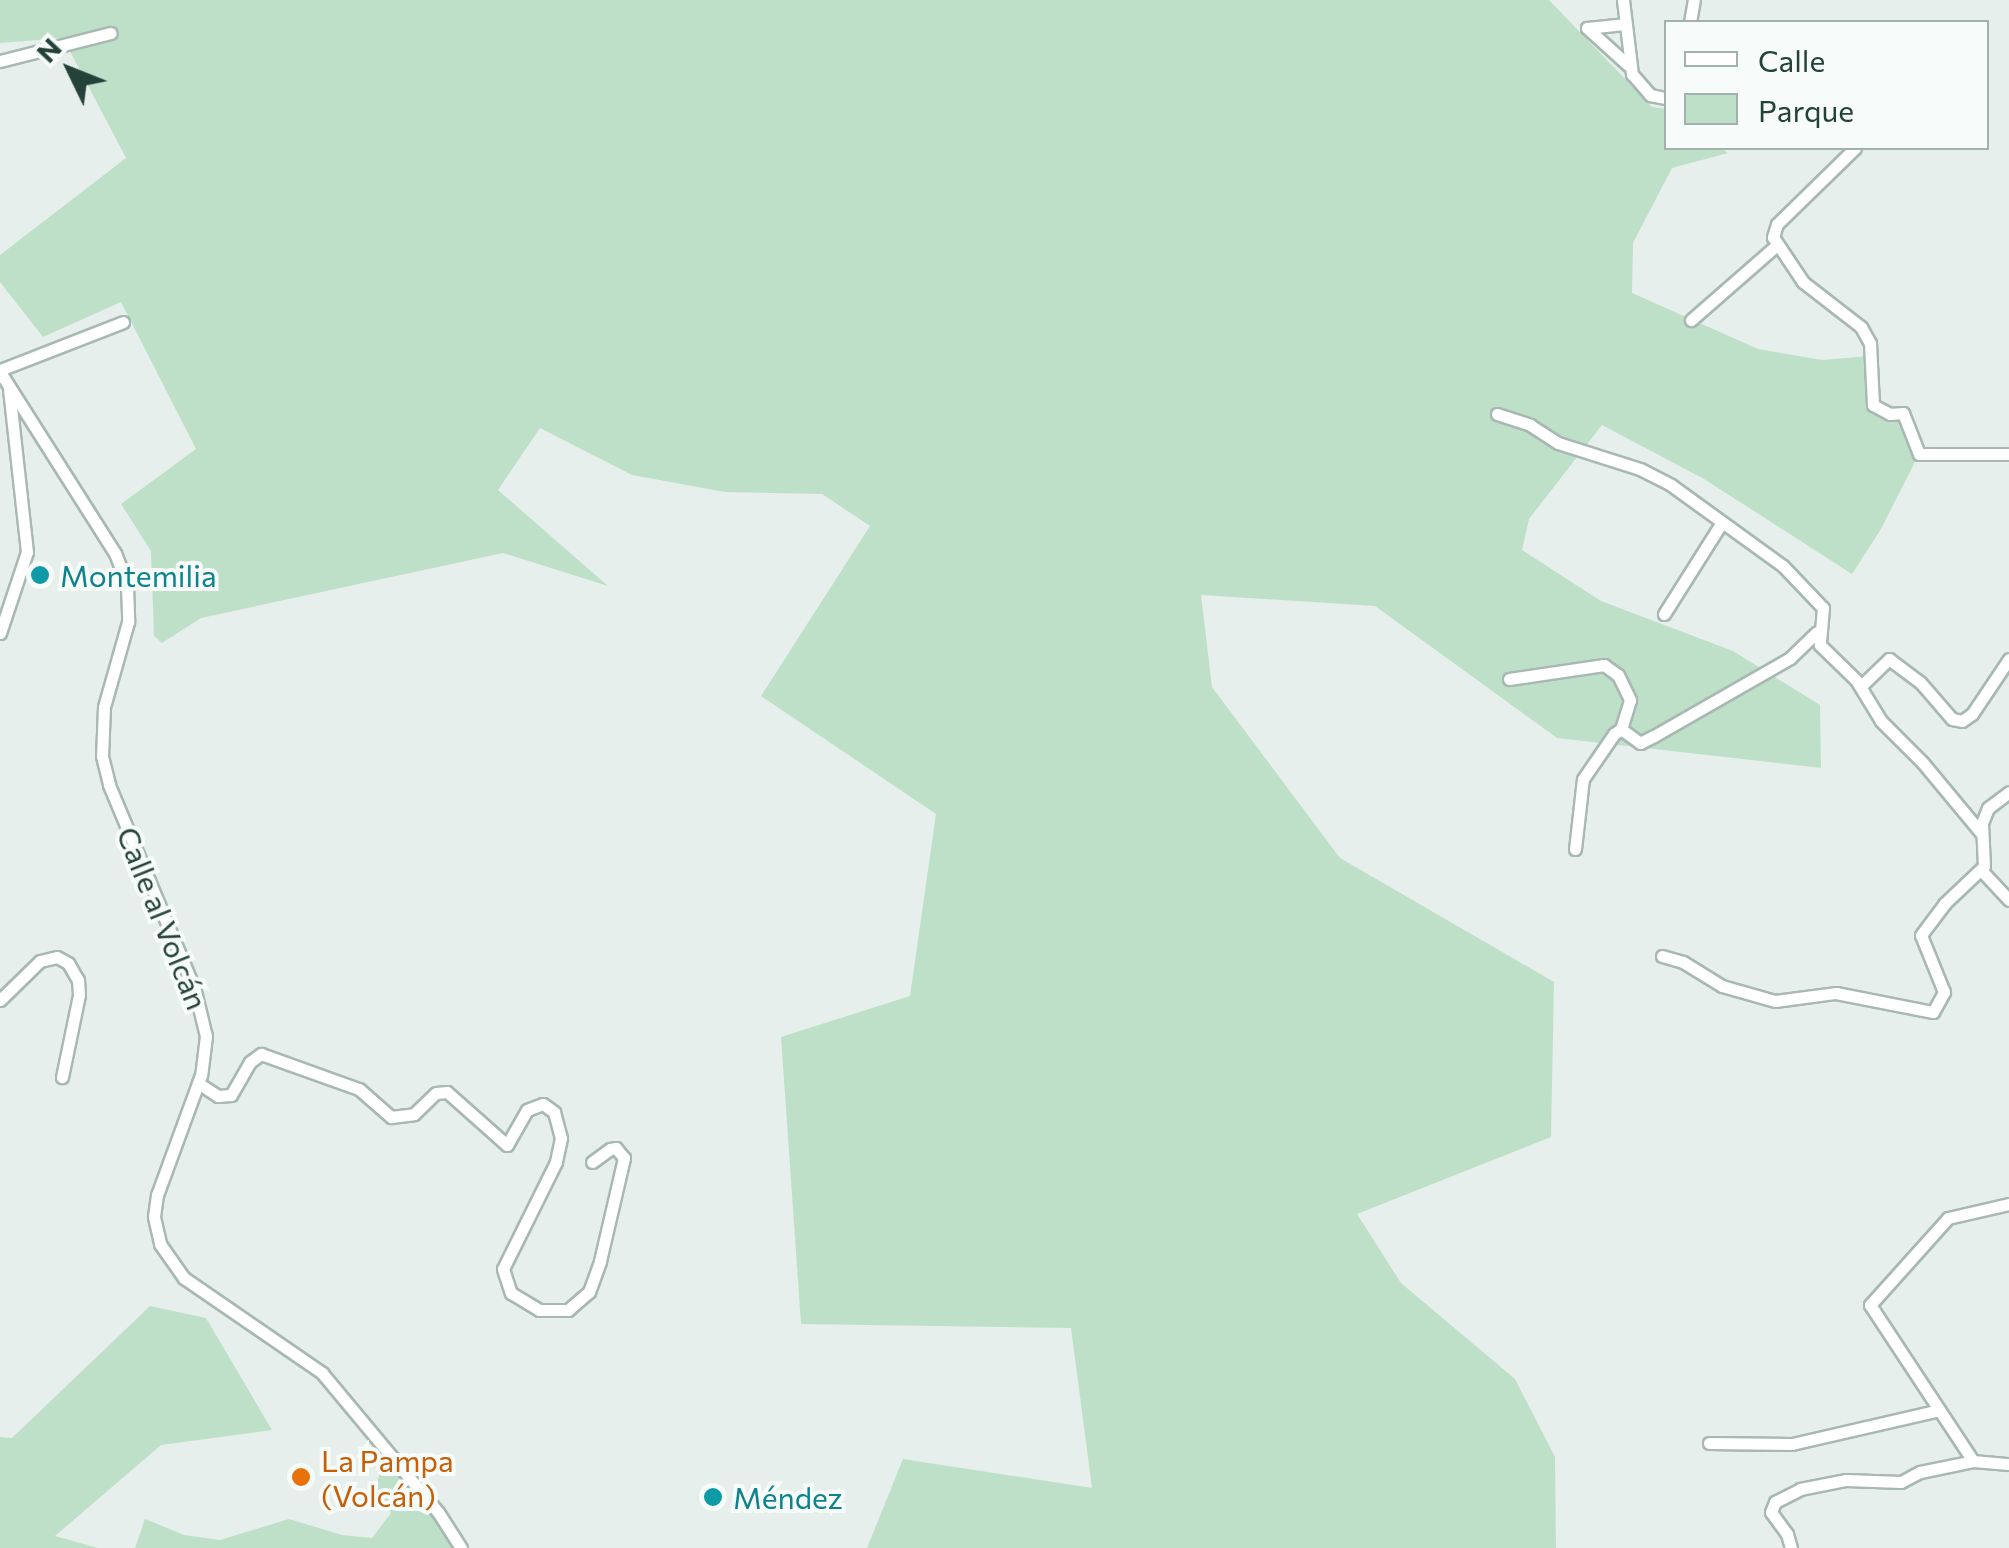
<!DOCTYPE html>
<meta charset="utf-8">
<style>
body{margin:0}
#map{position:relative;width:2009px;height:1548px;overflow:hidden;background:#e6efeb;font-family:Commissioner,sans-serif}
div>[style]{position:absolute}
.green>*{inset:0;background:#bfe0c8}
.roads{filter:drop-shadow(2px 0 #a8b8b2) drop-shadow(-2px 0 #a8b8b2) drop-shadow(0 2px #a8b8b2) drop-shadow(0 -2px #a8b8b2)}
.minor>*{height:11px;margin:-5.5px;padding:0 5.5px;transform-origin:5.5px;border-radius:5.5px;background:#fff}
.dots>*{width:28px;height:28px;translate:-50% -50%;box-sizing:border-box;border:5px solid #f7fbf9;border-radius:50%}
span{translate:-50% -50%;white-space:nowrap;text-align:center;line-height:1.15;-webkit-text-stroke:8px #f7fbf9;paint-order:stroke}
.culture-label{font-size:30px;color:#0d838f}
.left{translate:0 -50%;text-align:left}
.street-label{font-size:30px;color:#24423a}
.food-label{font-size:30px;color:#c56008}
.legend{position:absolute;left:1664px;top:20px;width:325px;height:130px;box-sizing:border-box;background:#f7fbf9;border:2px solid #a3b1ad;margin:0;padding:12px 18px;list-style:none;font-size:30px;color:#24423a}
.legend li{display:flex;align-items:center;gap:20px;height:50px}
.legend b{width:50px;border:2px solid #a3b1ad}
.north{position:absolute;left:20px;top:20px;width:100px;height:100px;-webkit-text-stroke:8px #f7fbf9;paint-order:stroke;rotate:313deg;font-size:28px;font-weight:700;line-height:40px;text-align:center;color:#24423a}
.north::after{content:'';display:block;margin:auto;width:35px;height:45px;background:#24423a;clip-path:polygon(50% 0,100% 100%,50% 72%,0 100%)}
</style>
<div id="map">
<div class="green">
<i style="clip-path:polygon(0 0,1549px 0,1652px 107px,1666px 109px,1666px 148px,1721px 148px,1728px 153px,1672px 168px,1633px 243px,1632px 293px,1758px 349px,1822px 360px,1870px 356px,1873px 404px,1903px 413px,1919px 454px,1881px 529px,1852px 574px,1704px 479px,1602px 425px,1529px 519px,1522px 550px,1601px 601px,1733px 651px,1820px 705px,1821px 768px,1557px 738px,1375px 606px,1201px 595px,1212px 687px,1340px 858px,1554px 982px,1551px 1137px,1357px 1214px,1401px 1283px,1515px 1379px,1555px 1457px,1556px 1548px,867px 1548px,903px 1459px,1092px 1488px,1071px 1328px,801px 1324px,781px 1037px,910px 996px,936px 814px,761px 696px,870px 526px,822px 494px,725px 492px,632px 475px,540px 428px,498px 490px,608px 586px,503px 553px,201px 618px,162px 643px,154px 636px,151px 551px,121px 504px,196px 449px,121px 302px,43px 337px,0 282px,0 255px,126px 158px,63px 38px,0 43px)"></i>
<i style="clip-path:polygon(150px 1306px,206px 1318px,272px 1430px,161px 1445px,55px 1536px,98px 1548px,0 1548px,0 1437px,12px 1438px)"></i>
<i style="clip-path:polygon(386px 1449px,461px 1548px,135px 1548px,145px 1519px,184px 1535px,220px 1540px,289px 1519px,342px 1535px,372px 1538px,391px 1513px,375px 1491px)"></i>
</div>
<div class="roads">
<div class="minor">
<i style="left:1623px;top:0;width:75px;rotate:83.1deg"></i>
<i style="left:1632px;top:74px;width:28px;rotate:49deg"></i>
<i style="left:1650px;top:95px;width:16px;rotate:11deg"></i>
<i style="left:1690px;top:22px;width:22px;rotate:-80deg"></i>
<i style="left:1587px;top:28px;width:55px;rotate:42.1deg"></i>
<i style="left:1587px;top:28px;width:37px;rotate:-6deg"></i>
<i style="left:0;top:61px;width:114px;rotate:-14.2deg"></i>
<i style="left:1855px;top:148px;width:109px;rotate:135.7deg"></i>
<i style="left:1777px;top:224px;width:14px;rotate:107deg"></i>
<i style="left:1773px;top:237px;width:54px;rotate:56.3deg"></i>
<i style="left:1803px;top:282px;width:73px;rotate:37.8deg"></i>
<i style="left:1861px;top:327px;width:18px;rotate:61deg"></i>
<i style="left:1870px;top:343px;width:62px;rotate:87.2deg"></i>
<i style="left:1873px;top:405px;width:19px;rotate:28deg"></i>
<i style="left:1890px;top:414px;width:13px;rotate:-4deg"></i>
<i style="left:1903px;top:413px;width:44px;rotate:68.7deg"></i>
<i style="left:1919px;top:454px;width:90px"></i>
<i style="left:1691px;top:320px;width:114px;rotate:-41.1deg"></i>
<i style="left:0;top:370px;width:132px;rotate:-21.3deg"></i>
<i style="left:0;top:372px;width:214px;rotate:57.6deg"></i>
<i style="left:115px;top:553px;width:34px;rotate:69deg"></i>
<i style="left:127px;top:585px;width:37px;rotate:88deg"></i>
<i style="left:128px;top:622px;width:88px;rotate:105.8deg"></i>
<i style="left:104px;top:707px;width:49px;rotate:92.3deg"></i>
<i style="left:102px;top:756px;width:30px;rotate:76deg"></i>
<i style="left:109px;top:785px;width:223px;rotate:67.3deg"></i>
<i style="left:195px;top:991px;width:46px;rotate:76.3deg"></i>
<i style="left:206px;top:1036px;width:39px;rotate:97deg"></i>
<i style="left:201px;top:1075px;width:128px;rotate:110.1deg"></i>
<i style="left:157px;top:1195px;width:22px;rotate:98deg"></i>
<i style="left:154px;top:1217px;width:28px;rotate:77deg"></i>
<i style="left:160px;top:1244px;width:42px;rotate:54.8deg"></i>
<i style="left:184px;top:1278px;width:168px;rotate:34.5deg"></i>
<i style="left:322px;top:1373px;width:181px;rotate:50.2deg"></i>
<i style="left:438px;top:1512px;width:43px;rotate:57.4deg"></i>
<i style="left:1497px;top:414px;width:35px;rotate:18deg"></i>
<i style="left:1530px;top:425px;width:33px;rotate:33deg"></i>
<i style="left:1558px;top:443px;width:86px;rotate:17.6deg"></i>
<i style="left:1640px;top:469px;width:35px;rotate:27deg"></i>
<i style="left:1671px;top:485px;width:138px;rotate:35.9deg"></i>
<i style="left:1783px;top:566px;width:58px;rotate:46.4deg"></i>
<i style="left:1823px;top:608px;width:37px;rotate:95deg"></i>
<i style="left:1820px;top:645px;width:50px;rotate:44.2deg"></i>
<i style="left:1856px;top:680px;width:48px;rotate:58.6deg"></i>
<i style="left:1881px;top:721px;width:59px;rotate:45deg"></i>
<i style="left:1923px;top:763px;width:92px;rotate:50.3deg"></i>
<i style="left:1664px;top:614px;width:107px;rotate:-57.7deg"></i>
<i style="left:0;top:633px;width:85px;rotate:-71.6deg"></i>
<i style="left:27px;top:552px;width:163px;rotate:-96.3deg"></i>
<i style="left:1509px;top:679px;width:96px;rotate:-8.4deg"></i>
<i style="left:1604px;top:665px;width:17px;rotate:36deg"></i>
<i style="left:1618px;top:675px;width:28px;rotate:64deg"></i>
<i style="left:1630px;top:700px;width:30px;rotate:107deg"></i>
<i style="left:1861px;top:686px;width:39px;rotate:-44deg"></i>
<i style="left:1889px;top:659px;width:39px;rotate:37deg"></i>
<i style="left:1920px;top:682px;width:49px;rotate:49.1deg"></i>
<i style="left:1952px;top:719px;width:10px;rotate:11deg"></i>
<i style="left:1962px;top:721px;width:12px;rotate:-35deg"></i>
<i style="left:1972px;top:714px;width:66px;rotate:-56.1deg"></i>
<i style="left:1575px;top:849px;width:70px;rotate:-83.5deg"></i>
<i style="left:1583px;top:779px;width:55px;rotate:-55.4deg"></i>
<i style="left:1614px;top:734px;width:9px;rotate:-36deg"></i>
<i style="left:1621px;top:729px;width:24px;rotate:36deg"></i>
<i style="left:1640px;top:743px;width:16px;rotate:-27deg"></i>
<i style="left:1654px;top:736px;width:157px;rotate:-29.8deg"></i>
<i style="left:1790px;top:658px;width:37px;rotate:-44deg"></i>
<i style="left:1981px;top:870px;width:41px;rotate:47deg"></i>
<i style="left:1662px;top:956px;width:22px;rotate:16deg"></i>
<i style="left:1683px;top:962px;width:46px;rotate:31.6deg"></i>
<i style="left:1722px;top:986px;width:55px;rotate:15.8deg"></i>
<i style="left:1775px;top:1001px;width:62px;rotate:-7.5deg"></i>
<i style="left:1836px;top:993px;width:99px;rotate:11.1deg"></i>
<i style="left:1933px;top:1012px;width:23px;rotate:-61deg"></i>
<i style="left:1944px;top:992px;width:61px;rotate:-112deg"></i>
<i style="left:1921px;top:935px;width:39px;rotate:-53deg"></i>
<i style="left:1944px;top:904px;width:55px;rotate:-43.5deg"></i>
<i style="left:1984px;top:866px;width:43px;rotate:-92.7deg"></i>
<i style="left:1982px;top:823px;width:16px;rotate:-68deg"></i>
<i style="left:1988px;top:808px;width:26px;rotate:-37deg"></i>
<i style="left:0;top:1000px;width:56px;rotate:-44.3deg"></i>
<i style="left:40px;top:961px;width:17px;rotate:-13deg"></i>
<i style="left:57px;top:957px;width:13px;rotate:29deg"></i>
<i style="left:68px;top:963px;width:20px;rotate:60deg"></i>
<i style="left:78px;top:980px;width:15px;rotate:86deg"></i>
<i style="left:79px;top:995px;width:84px;rotate:101.7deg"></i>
<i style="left:198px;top:1083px;width:24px;rotate:33deg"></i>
<i style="left:218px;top:1096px;width:13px;rotate:-4deg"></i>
<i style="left:231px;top:1095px;width:38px;rotate:-60deg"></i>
<i style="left:250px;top:1062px;width:14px;rotate:-36deg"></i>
<i style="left:261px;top:1054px;width:104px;rotate:19.7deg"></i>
<i style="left:359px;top:1089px;width:43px;rotate:41.2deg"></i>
<i style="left:391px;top:1117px;width:23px;rotate:-7deg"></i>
<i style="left:414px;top:1114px;width:30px;rotate:-44deg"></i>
<i style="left:436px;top:1093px;width:11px;rotate:-5deg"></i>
<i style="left:447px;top:1092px;width:80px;rotate:41.5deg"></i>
<i style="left:507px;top:1145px;width:40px;rotate:-60.3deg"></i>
<i style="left:527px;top:1110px;width:17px;rotate:-21deg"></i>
<i style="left:543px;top:1104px;width:14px;rotate:36deg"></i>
<i style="left:554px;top:1112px;width:27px;rotate:75deg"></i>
<i style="left:561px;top:1138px;width:25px;rotate:102deg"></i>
<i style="left:556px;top:1162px;width:119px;rotate:116.4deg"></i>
<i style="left:503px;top:1269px;width:25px;rotate:72deg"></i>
<i style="left:511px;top:1293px;width:33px;rotate:31deg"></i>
<i style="left:539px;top:1310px;width:29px"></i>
<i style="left:568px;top:1310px;width:28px;rotate:-41deg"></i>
<i style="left:589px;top:1292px;width:33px;rotate:-70deg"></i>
<i style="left:600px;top:1261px;width:106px;rotate:-76.9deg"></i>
<i style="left:624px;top:1158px;width:13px;rotate:-129deg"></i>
<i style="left:616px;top:1148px;width:6px;rotate:171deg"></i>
<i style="left:610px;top:1149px;width:22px;rotate:144deg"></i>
<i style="left:1709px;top:1443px;width:83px;rotate:0.7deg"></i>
<i style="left:1792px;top:1444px;width:151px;rotate:-13deg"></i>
<i style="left:1973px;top:1461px;width:187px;rotate:-123.4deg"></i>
<i style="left:1870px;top:1305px;width:117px;rotate:-48.1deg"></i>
<i style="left:1948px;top:1218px;width:63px;rotate:-12.9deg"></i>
<i style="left:1791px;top:1548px;width:15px;rotate:-106deg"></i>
<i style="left:1787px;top:1534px;width:27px;rotate:-126deg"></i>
<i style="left:1771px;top:1512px;width:11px;rotate:-68deg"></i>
<i style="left:1775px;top:1502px;width:28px;rotate:-27deg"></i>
<i style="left:1800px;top:1489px;width:47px;rotate:-11.1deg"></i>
<i style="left:1846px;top:1480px;width:55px;rotate:2.1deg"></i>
<i style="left:1901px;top:1482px;width:21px;rotate:-28deg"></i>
<i style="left:1920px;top:1472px;width:54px;rotate:-11.7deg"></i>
<i style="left:1973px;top:1461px;width:36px;rotate:5deg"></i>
</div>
</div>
<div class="dots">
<i style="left:40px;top:575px;background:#0f9aa8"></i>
<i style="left:301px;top:1477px;background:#e8710a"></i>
<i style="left:713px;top:1497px;background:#0f9aa8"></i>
</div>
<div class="culture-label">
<span class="left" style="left:60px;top:575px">Montemilia</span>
<span class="left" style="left:733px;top:1497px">Méndez</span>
</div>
<div class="street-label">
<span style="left:163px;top:918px;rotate:68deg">Calle al Volcán</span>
</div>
<div class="food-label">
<span class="left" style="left:321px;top:1477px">La Pampa<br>(Volcán)</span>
</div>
<ul class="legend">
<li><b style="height:12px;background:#fff"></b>Calle</li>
<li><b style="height:28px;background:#bfe0c8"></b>Parque</li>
</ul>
<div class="north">N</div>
</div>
